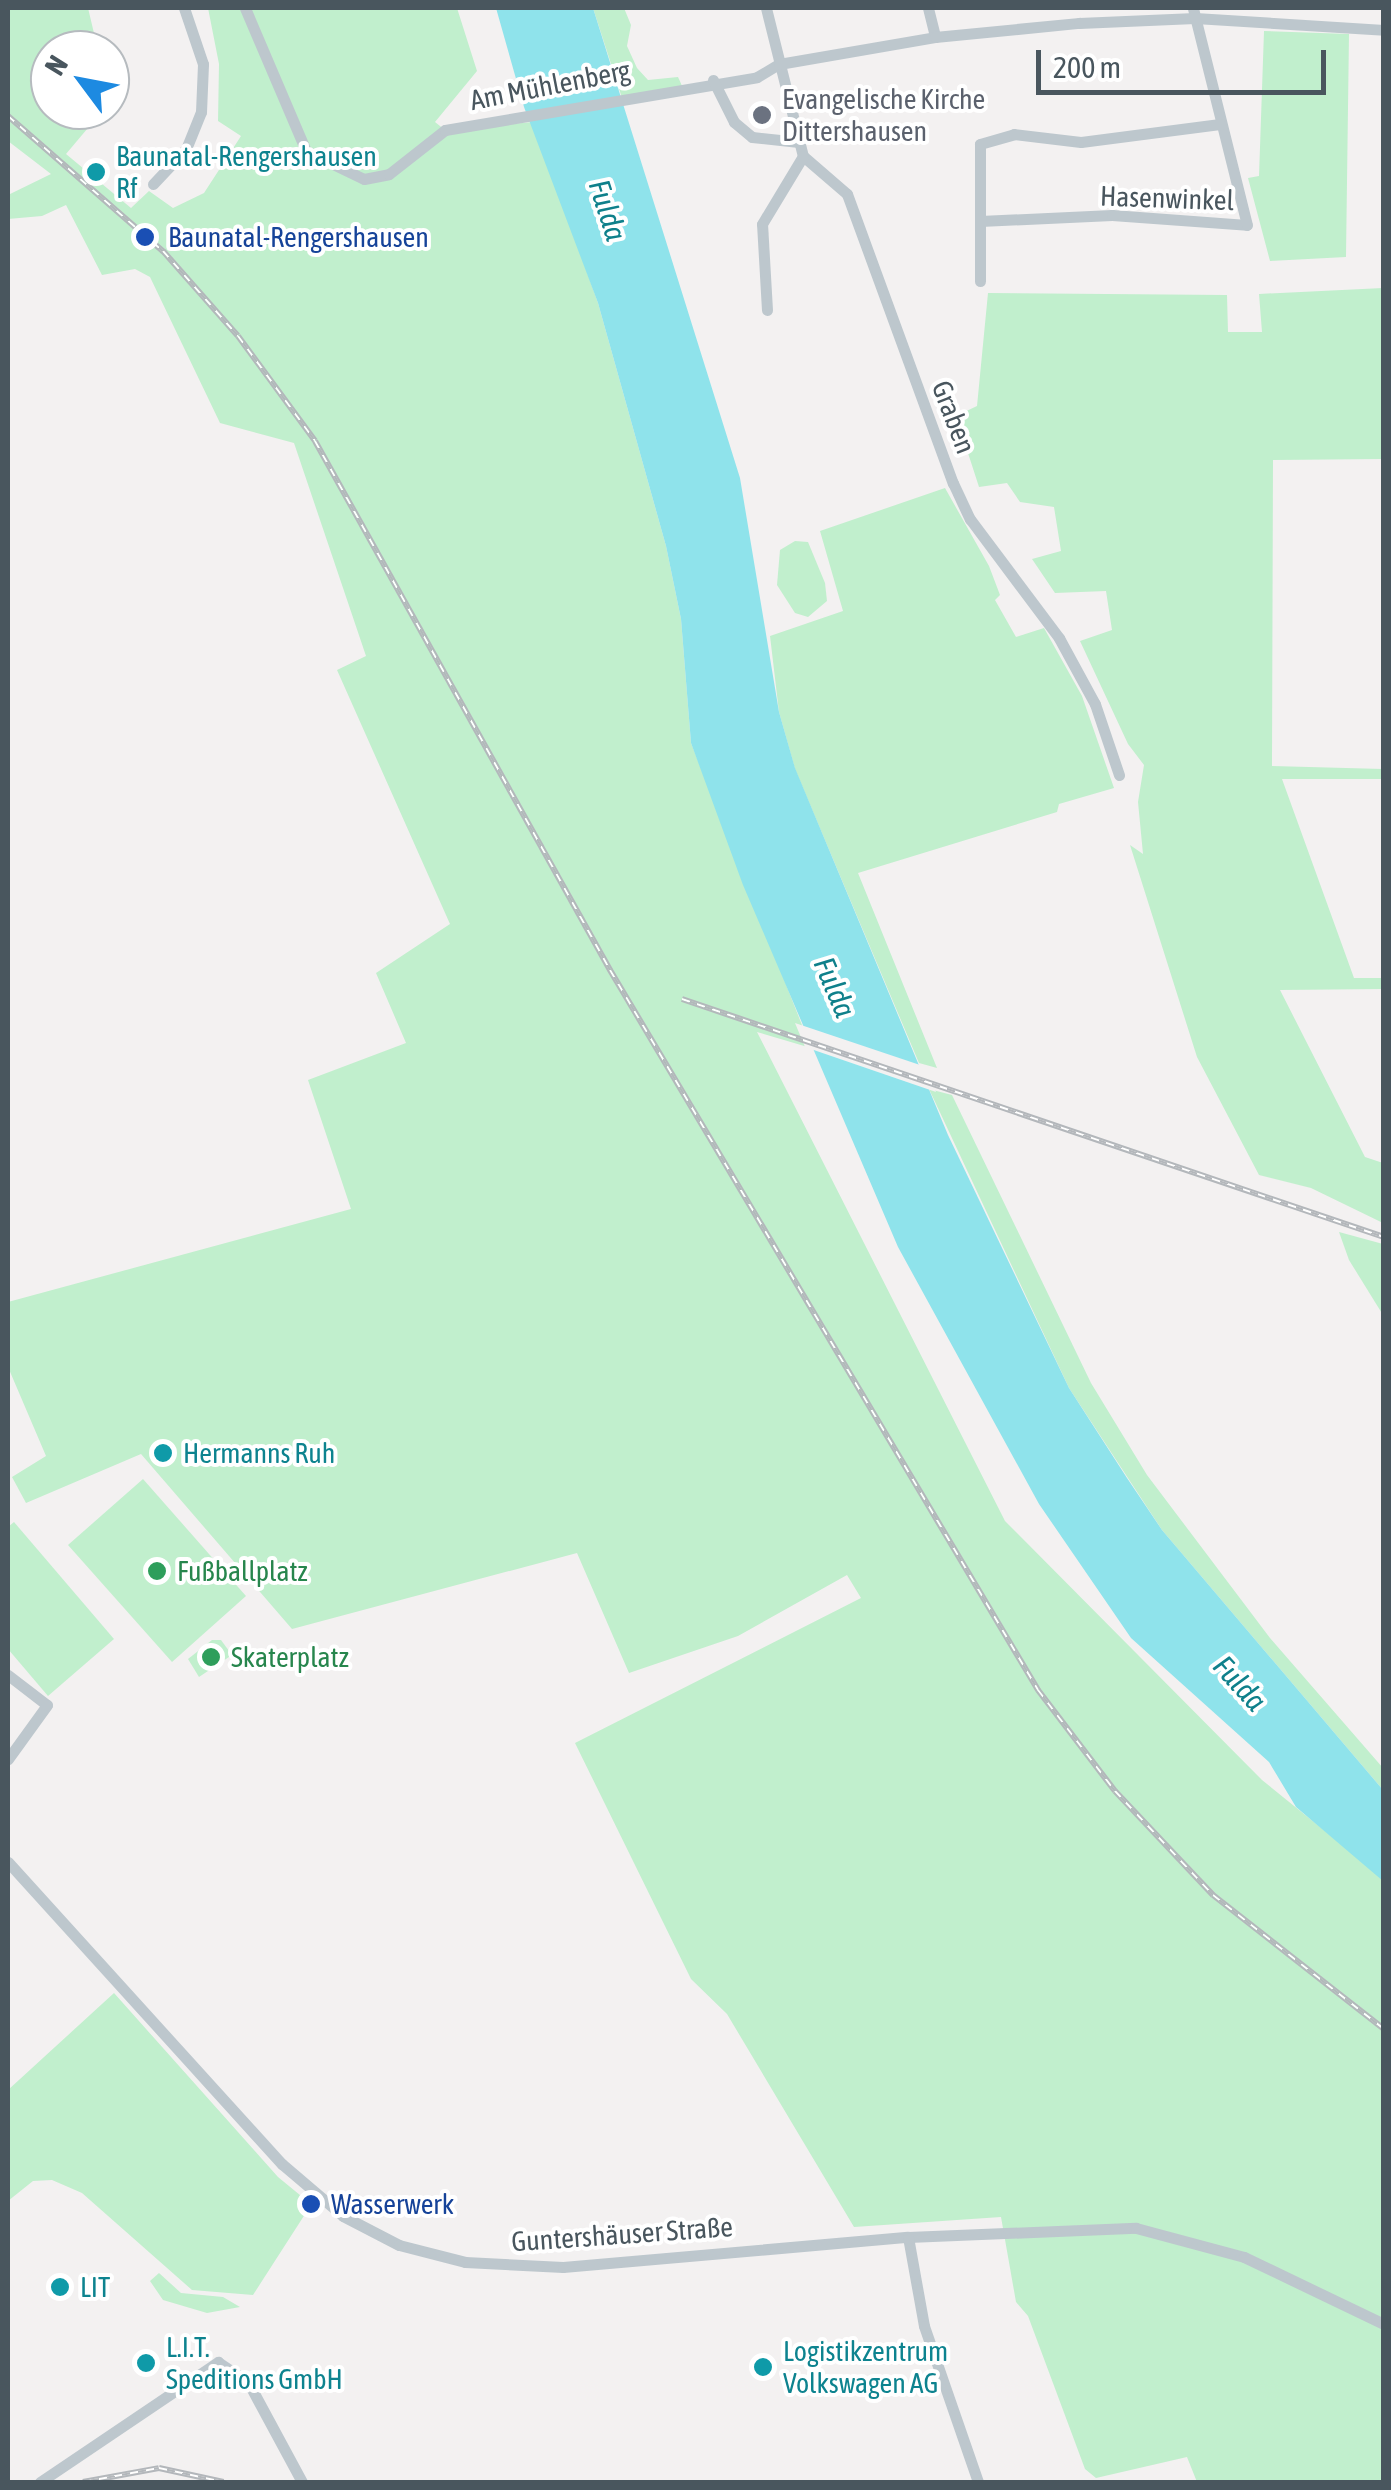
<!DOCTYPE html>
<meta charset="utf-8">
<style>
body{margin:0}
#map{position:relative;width:1391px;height:2490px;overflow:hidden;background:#f3f1f1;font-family:"Asap Condensed",sans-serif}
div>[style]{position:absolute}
.green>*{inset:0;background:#c1efcd}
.water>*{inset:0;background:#8fe3eb}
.pier>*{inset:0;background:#f3f1f1}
.minor>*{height:11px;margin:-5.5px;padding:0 5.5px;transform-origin:5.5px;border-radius:5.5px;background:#bdc7cd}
.rail>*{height:6px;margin-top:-3px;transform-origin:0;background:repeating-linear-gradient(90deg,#fff 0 8px,#b3b7bb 0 16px);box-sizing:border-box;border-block:2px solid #b3b7bb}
.dots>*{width:28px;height:28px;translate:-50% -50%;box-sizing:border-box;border:5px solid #fff;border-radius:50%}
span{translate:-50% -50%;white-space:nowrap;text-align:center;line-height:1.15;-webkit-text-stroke:8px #fff;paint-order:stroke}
.street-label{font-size:28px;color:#49565e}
.worship-label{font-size:28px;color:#5b616d}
.left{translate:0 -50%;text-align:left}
.culture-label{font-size:28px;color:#0d838f}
.transit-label{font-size:28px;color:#164399}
.leisure-label{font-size:28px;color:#27864d}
.water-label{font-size:30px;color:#0f808b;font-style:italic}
.frame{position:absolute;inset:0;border:10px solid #49565e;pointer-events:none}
.north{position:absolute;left:30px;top:30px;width:100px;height:100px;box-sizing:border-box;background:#fff;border:2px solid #b6bbbf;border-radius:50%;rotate:302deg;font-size:28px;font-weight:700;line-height:40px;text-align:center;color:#49565e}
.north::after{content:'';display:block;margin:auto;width:35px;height:45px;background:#1d8ae1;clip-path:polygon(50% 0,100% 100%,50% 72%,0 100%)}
.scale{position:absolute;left:1036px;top:50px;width:290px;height:45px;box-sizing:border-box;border:5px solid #49565e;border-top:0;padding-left:12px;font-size:30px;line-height:35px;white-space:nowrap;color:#49565e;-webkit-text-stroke:8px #fff;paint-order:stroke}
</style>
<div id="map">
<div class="green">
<i style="clip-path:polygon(8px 8px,88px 8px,98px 50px,50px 50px,50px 110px,95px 110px,93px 122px,66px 154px,131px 208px,149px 191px,173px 208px,204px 193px,241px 136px,218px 121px,219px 64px,208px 8px,457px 8px,477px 71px,435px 122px,445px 130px,533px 122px,598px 303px,666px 546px,681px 619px,691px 743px,811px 1048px,757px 1032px,1005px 1521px,1262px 1780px,1383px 1878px,1383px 2482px,1197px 2482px,1187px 2457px,1096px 2478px,1085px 2469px,1028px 2316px,1016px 2302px,1001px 2217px,854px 2227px,727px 2014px,691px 1979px,575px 1743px,861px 1598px,847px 1575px,738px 1636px,629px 1673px,577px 1553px,292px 1629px,141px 1454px,26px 1503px,12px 1477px,46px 1456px,8px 1367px,8px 1302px,351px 1209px,308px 1080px,406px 1043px,376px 973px,450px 924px,337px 670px,366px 656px,294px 443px,220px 423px,150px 277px,135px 269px,102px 275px,66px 205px,42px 216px,8px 219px,8px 195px,51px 174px,8px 141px)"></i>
<i style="clip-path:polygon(593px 8px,624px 8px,631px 25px,627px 46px,637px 68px,648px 80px,678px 77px,683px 88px,622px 98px)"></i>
<i style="clip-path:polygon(1264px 31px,1349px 34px,1346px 257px,1270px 261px,1248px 178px,1259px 176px)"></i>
<i style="clip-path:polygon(1383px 288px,1383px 459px,1273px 460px,1272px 766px,1383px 769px,1383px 779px,1282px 779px,1354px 978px,1383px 978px,1383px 989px,1280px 990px,1365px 1157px,1383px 1163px,1383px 1223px,1311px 1188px,1259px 1175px,1197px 1057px,1130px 845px,1143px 854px,1138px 802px,1144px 765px,1128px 744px,1080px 641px,1112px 630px,1106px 591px,1055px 593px,1032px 559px,1061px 551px,1054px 507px,1020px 502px,1007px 483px,979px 487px,956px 416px,977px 406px,988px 293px,1227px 295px,1228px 332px,1262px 332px,1259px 294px)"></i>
<i style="clip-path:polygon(945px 488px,989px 566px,1000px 595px,995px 600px,1016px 637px,1044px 628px,1082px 696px,1114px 788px,1059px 804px,1057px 812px,858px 873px,937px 1068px,919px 1063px,795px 769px,779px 712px,770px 636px,843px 611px,820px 531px)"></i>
<i style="clip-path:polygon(795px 541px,808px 542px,825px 583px,827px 601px,808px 617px,795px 613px,777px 585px,780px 550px)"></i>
<i style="clip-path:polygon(929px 1089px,952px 1095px,1091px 1383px,1147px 1475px,1270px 1638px,1383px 1768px,1383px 1790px,1162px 1530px,1069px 1388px)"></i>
<i style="clip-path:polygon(1339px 1232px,1383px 1244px,1383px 1315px,1349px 1260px)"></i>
<i style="clip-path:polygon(143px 1479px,246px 1596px,172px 1662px,68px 1545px)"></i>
<i style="clip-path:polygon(14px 1522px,114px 1639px,48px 1696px,8px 1649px,8px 1527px)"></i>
<i style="clip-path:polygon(212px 1640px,221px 1640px,232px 1655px,199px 1677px,188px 1659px)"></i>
<i style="clip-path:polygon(114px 1993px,278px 2177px,306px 2200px,309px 2208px,253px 2295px,192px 2290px,82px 2193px,52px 2180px,33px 2181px,8px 2201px,8px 2090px)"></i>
<i style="clip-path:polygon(159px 2273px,181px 2293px,223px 2297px,240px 2307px,207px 2313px,163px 2300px,150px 2281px)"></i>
</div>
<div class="water">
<i style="clip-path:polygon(496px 8px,593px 8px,740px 478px,779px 712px,795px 768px,948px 1135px,1069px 1388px,1127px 1478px,1162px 1530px,1383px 1790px,1383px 1881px,1296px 1807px,1269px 1762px,1131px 1638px,1039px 1504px,898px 1247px,743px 885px,691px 743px,681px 619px,666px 546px,598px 303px,524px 107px)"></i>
</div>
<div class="pier">
<i style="clip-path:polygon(795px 1023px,926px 1067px,936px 1092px,805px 1047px)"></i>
</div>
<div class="minor">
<i style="left:245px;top:8px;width:155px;rotate:66.9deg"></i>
<i style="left:306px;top:151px;width:64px;rotate:25.8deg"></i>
<i style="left:364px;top:179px;width:25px;rotate:-11deg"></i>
<i style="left:389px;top:174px;width:71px;rotate:-38.2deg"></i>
<i style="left:445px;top:130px;width:316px;rotate:-9.6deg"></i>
<i style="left:757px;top:77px;width:26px;rotate:-31deg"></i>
<i style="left:766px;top:8px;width:153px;rotate:76deg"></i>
<i style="left:803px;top:156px;width:58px;rotate:40.8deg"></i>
<i style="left:847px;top:194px;width:308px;rotate:69.9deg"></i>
<i style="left:953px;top:483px;width:40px;rotate:65deg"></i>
<i style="left:970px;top:519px;width:149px;rotate:53.2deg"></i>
<i style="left:1059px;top:638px;width:75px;rotate:61.4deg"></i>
<i style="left:1095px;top:704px;width:75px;rotate:71.3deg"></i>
<i style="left:928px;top:8px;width:30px;rotate:76deg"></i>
<i style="left:779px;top:64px;width:158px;rotate:-9.8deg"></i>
<i style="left:935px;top:37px;width:145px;rotate:-5.6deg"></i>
<i style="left:1079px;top:23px;width:116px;rotate:-2.5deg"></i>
<i style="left:1195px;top:18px;width:189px;rotate:3.6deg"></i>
<i style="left:713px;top:80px;width:47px;rotate:63.4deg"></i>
<i style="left:734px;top:122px;width:23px;rotate:40deg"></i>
<i style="left:752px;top:137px;width:47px;rotate:6.1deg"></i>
<i style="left:153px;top:184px;width:48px;rotate:-46.7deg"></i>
<i style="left:186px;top:149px;width:40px;rotate:-68deg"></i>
<i style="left:201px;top:112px;width:48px;rotate:-87.6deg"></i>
<i style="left:203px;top:64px;width:59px;rotate:-108.7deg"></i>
<i style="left:980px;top:221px;width:132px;rotate:-2.6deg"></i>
<i style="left:1112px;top:215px;width:135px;rotate:4.2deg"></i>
<i style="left:1247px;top:225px;width:224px;rotate:-104deg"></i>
<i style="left:980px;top:281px;width:137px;rotate:-90deg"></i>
<i style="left:980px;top:144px;width:35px;rotate:-16deg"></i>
<i style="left:1014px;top:134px;width:67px;rotate:6.8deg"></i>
<i style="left:1081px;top:142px;width:140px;rotate:-7.4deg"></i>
<i style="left:767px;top:310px;width:86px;rotate:-93.3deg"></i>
<i style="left:762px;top:224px;width:79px;rotate:-58.9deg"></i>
<i style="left:8px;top:1675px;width:49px;rotate:37.6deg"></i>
<i style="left:47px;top:1705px;width:67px;rotate:125.8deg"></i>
<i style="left:8px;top:1862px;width:408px;rotate:47.8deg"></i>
<i style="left:282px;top:2164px;width:80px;rotate:40.4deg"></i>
<i style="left:343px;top:2216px;width:63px;rotate:27.4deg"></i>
<i style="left:399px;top:2245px;width:68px;rotate:14.4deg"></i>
<i style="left:465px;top:2262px;width:98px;rotate:2.9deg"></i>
<i style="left:563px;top:2267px;width:346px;rotate:-5deg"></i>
<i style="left:908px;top:2237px;width:228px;rotate:-2.3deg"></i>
<i style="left:1136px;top:2228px;width:112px;rotate:15deg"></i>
<i style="left:1244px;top:2257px;width:155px;rotate:25.6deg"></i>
<i style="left:908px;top:2237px;width:90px;rotate:79.8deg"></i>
<i style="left:924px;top:2326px;width:165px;rotate:70.9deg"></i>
<i style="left:40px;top:2482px;width:215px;rotate:-34deg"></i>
<i style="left:218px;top:2362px;width:36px;rotate:34deg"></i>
<i style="left:248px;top:2382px;width:114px;rotate:61.6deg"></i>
</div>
<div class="rail">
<i style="left:8px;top:116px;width:206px;rotate:41.1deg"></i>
<i style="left:163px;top:251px;width:113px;rotate:48.6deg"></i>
<i style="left:238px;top:336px;width:130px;rotate:53.7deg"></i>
<i style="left:315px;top:441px;width:606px;rotate:60.85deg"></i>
<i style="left:610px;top:970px;width:838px;rotate:59.27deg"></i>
<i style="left:1038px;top:1690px;width:127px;rotate:52.7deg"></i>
<i style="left:1115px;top:1791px;width:143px;rotate:46.7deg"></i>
<i style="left:1213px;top:1895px;width:217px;rotate:38.1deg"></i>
<i style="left:682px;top:999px;width:741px;rotate:18.73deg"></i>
<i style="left:83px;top:2482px;width:77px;rotate:-10.4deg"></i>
<i style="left:159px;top:2468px;width:66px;rotate:12.2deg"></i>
</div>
<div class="dots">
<i style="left:762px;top:115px;background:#6b7280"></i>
<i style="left:96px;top:172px;background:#0f9aa8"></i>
<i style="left:145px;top:237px;background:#1a4fb4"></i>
<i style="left:163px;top:1453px;background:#0f9aa8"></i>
<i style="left:157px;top:1571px;background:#2e9e5b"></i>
<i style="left:211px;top:1657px;background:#2e9e5b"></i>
<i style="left:311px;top:2204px;background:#1a4fb4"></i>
<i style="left:60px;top:2287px;background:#0f9aa8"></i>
<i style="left:146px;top:2363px;background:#0f9aa8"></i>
<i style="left:763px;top:2367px;background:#0f9aa8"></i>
</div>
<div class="street-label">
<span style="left:550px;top:85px;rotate:-11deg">Am Mühlenberg</span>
<span style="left:1167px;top:198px;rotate:2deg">Hasenwinkel</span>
<span style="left:954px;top:417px;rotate:69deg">Graben</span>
<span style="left:622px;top:2234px;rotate:-4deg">Guntershäuser Straße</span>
</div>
<div class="worship-label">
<span class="left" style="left:782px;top:115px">Evangelische Kirche<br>Dittershausen</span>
</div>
<div class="culture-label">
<span class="left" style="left:116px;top:172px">Baunatal-Rengershausen<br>Rf</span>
<span class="left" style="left:183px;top:1453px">Hermanns Ruh</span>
<span class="left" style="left:80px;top:2287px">LIT</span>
<span class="left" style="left:166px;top:2363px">L.I.T.<br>Speditions GmbH</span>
<span class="left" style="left:783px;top:2367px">Logistikzentrum<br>Volkswagen AG</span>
</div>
<div class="transit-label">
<span class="left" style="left:168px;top:237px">Baunatal-Rengershausen</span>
<span class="left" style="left:331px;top:2204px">Wasserwerk</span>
</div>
<div class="leisure-label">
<span class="left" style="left:177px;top:1571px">Fußballplatz</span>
<span class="left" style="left:231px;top:1657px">Skaterplatz</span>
</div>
<div class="water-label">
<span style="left:608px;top:210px;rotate:72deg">Fulda</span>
<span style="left:835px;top:987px;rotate:67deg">Fulda</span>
<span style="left:1240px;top:1683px;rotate:48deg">Fulda</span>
</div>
<div class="frame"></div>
<div class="north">N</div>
<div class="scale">200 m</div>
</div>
